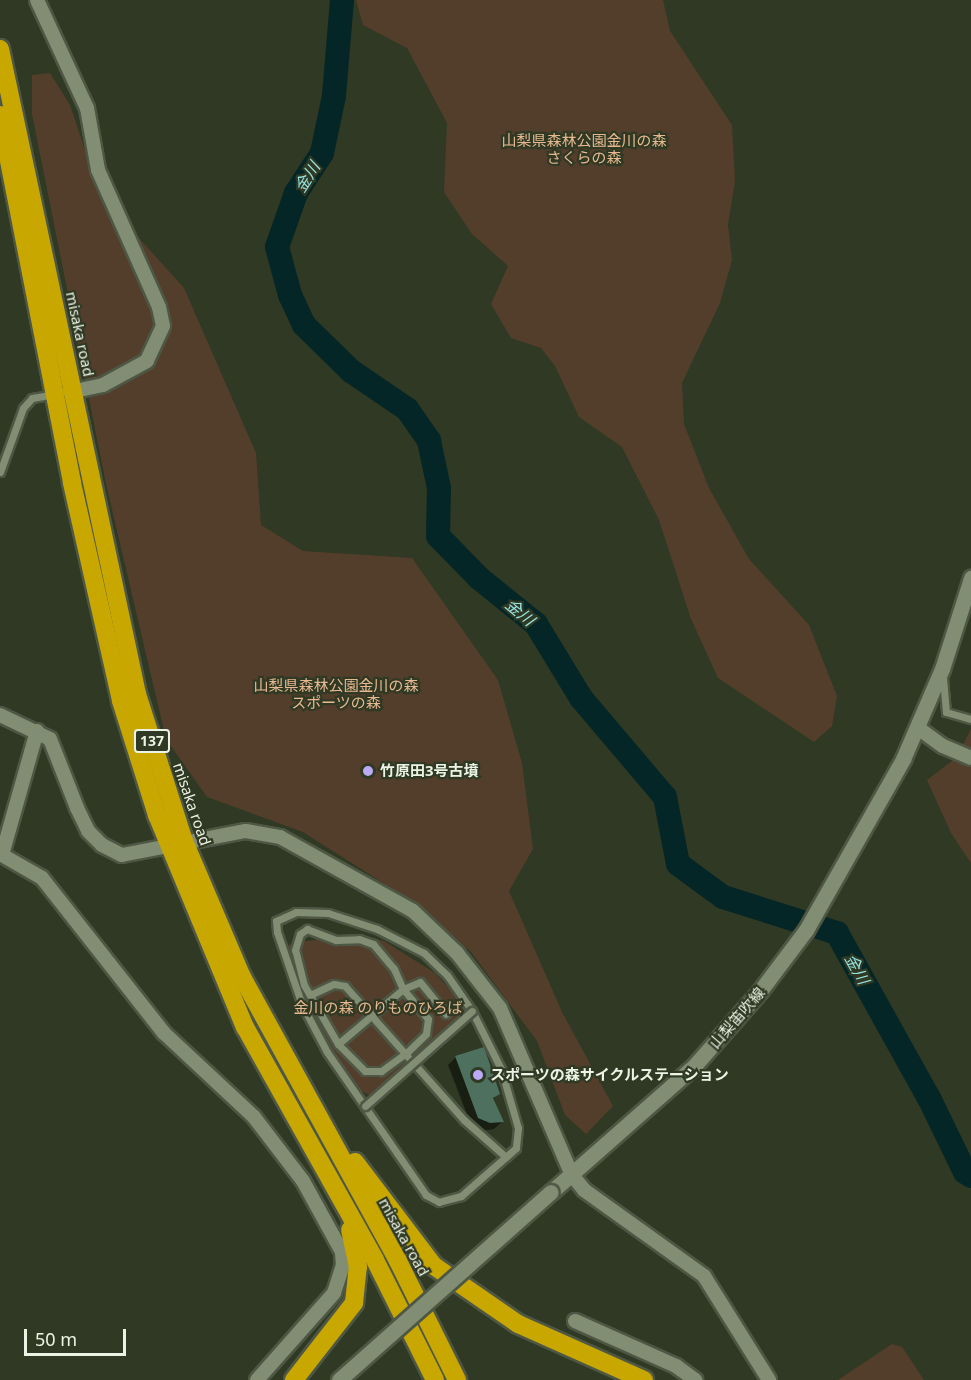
<!DOCTYPE html>
<meta charset="utf-8">
<style>
body{margin:0}
#map{position:relative;width:971px;height:1380px;overflow:hidden;background:#2f3923;font-family:"Noto Sans","Noto Sans JP",sans-serif}
div>[style]{position:absolute}
.green>*{inset:0;background:#533e2c}
.shadow>*{inset:0;background:#0007}
.river>*{height:24px;margin:-12px;padding:0 12px;transform-origin:12px;border-radius:12px;background:#052626}
.building>*{inset:0;background:#4e705e}
.roads{filter:drop-shadow(2px 0 #4e5744) drop-shadow(-2px 0 #4e5744) drop-shadow(0 2px #4e5744) drop-shadow(0 -2px #4e5744)}
.lane>*{height:7px;margin:-3.5px;padding:0 3.5px;transform-origin:3.5px;border-radius:3.5px;background:#828e74}
.street>*{height:14px;margin:-7px;padding:0 7px;transform-origin:7px;border-radius:7px;background:#828e74}
.secondary>*{height:15px;margin:-7.5px;padding:0 7.5px;transform-origin:7.5px;border-radius:7.5px;background:#828e74}
.highway>*{height:18px;margin:-9px;padding:0 9px;transform-origin:9px;border-radius:9px;background:#c8a701}
.bridges{filter:drop-shadow(2px 0 #4e5744) drop-shadow(-2px 0 #4e5744) drop-shadow(0 2px #4e5744) drop-shadow(0 -2px #4e5744)}
.lane-bridge>*{height:7px;margin:-3.5px;padding:0 3.5px;transform-origin:3.5px;border-radius:3.5px;background:#828e74}
.secondary-bridge>*{height:15px;margin:-7.5px;padding:0 7.5px;transform-origin:7.5px;border-radius:7.5px;background:#828e74}
.dots>*{width:16px;height:16px;translate:-50% -50%;box-sizing:border-box;border:3px solid #2f3923;border-radius:50%}
span{translate:-50% -50%;white-space:nowrap;text-align:center;line-height:1.15;-webkit-text-stroke:4.5px #2f3923;paint-order:stroke}
.shield-label span{padding:2px 4px;background:#2f3923;border:2px solid;border-radius:4px;-webkit-text-stroke-width:0}
.shield-label{font-size:14px;color:#ecf3e5;font-weight:700}
.park-label{font-size:15px;color:#e8b890}
.street-label{font-size:15px;color:#ecf3e5}
.poi-label{font-size:15px;color:#ecf3e5;font-weight:700}
.left{translate:0 -50%;text-align:left}
.water-label{font-size:16px;color:#96e5e4;font-style:italic}
.scale{position:absolute;left:24px;top:1329px;width:102px;height:27px;box-sizing:border-box;border:3px solid #ecf3e5;border-top:0;padding-left:8px;font-size:18px;line-height:21px;white-space:nowrap;color:#ecf3e5;-webkit-text-stroke:4px #2f3923;paint-order:stroke}
</style>
<div id="map">
<div class="green">
<i style="clip-path:polygon(356px 0,663px 0,670px 31px,732px 125px,735px 181px,728px 225px,732px 260px,720px 303px,682px 383px,684px 424px,709px 488px,749px 559px,809px 625px,837px 696px,832px 726px,814px 742px,718px 678px,691px 619px,659px 520px,622px 447px,579px 417px,555px 366px,541px 348px,511px 338px,491px 304px,508px 266px,472px 234px,444px 192px,447px 123px,407px 48px,363px 25px)"></i>
<i style="clip-path:polygon(50px 73px,70px 105px,100px 195px,184px 288px,256px 453px,261px 525px,303px 551px,412px 558px,498px 680px,522px 763px,533px 849px,509px 891px,562px 1012px,613px 1106px,586px 1134px,565px 1115px,537px 1041px,471px 952px,416px 904px,303px 832px,207px 797px,166px 739px,106px 484px,32px 114px,32px 75px)"></i>
<i style="clip-path:polygon(971px 729px,971px 863px,951px 833px,927px 780px,956px 758px)"></i>
<i style="clip-path:polygon(350px 935px,384px 941px,435px 973px,464px 1005px,466px 1012px,371px 1096px,360px 1090px,330px 1051px,282px 949px,292px 943px)"></i>
<i style="clip-path:polygon(892px 1344px,902px 1347px,924px 1380px,838px 1380px)"></i>
</div>
<div class="shadow">
<i style="clip-path:polygon(456px 1057px,499px 1093px,492px 1100px,502px 1122px,494px 1129px,481px 1131px,471px 1125px,448px 1065px)"></i>
</div>
<div class="river">
<i style="left:342px;top:0;width:96px;rotate:94.8deg"></i>
<i style="left:334px;top:96px;width:58px;rotate:101.9deg"></i>
<i style="left:322px;top:153px;width:48px;rotate:123deg"></i>
<i style="left:296px;top:193px;width:57px;rotate:109.4deg"></i>
<i style="left:277px;top:247px;width:50px;rotate:74.8deg"></i>
<i style="left:290px;top:295px;width:33px;rotate:65deg"></i>
<i style="left:304px;top:325px;width:66px;rotate:44.4deg"></i>
<i style="left:351px;top:371px;width:68px;rotate:34.2deg"></i>
<i style="left:407px;top:409px;width:39px;rotate:55deg"></i>
<i style="left:429px;top:441px;width:48px;rotate:78deg"></i>
<i style="left:439px;top:488px;width:48px;rotate:91.2deg"></i>
<i style="left:438px;top:536px;width:59px;rotate:45.7deg"></i>
<i style="left:479px;top:578px;width:73px;rotate:38.9deg"></i>
<i style="left:536px;top:624px;width:87px;rotate:58.7deg"></i>
<i style="left:581px;top:698px;width:130px;rotate:49.7deg"></i>
<i style="left:665px;top:797px;width:68px;rotate:79deg"></i>
<i style="left:678px;top:864px;width:56px;rotate:36.3deg"></i>
<i style="left:723px;top:897px;width:120px;rotate:17.5deg"></i>
<i style="left:837px;top:933px;width:189px;rotate:60.9deg"></i>
<i style="left:929px;top:1098px;width:82px;rotate:64.1deg"></i>
<i style="left:965px;top:1172px;width:7px;rotate:34deg"></i>
</div>
<div class="building">
<i style="clip-path:polygon(484px 1047px,500px 1094px,493px 1098px,504px 1122px,490px 1123px,478px 1118px,455px 1056px)"></i>
</div>
<div class="roads">
<div class="lane">
<i style="left:0;top:472px;width:68px;rotate:-70.2deg"></i>
<i style="left:23px;top:408px;width:13px;rotate:-48deg"></i>
<i style="left:32px;top:398px;width:42px;rotate:-9.7deg"></i>
<i style="left:943px;top:678px;width:34px;rotate:85deg"></i>
<i style="left:946px;top:712px;width:26px;rotate:16deg"></i>
<i style="left:296px;top:912px;width:32px;rotate:2deg"></i>
<i style="left:328px;top:913px;width:52px;rotate:18.1deg"></i>
<i style="left:377px;top:929px;width:53px;rotate:27.1deg"></i>
<i style="left:424px;top:953px;width:32px;rotate:44deg"></i>
<i style="left:447px;top:975px;width:44px;rotate:55.2deg"></i>
<i style="left:472px;top:1011px;width:65px;rotate:63.4deg"></i>
<i style="left:501px;top:1069px;width:61px;rotate:73.9deg"></i>
<i style="left:518px;top:1128px;width:20px;rotate:96deg"></i>
<i style="left:516px;top:1148px;width:73px;rotate:138.9deg"></i>
<i style="left:461px;top:1196px;width:23px;rotate:165deg"></i>
<i style="left:439px;top:1202px;width:15px;rotate:-152deg"></i>
<i style="left:426px;top:1195px;width:174px;rotate:-124.7deg"></i>
<i style="left:327px;top:1052px;width:53px;rotate:-118deg"></i>
<i style="left:302px;top:1005px;width:77px;rotate:-108.9deg"></i>
<i style="left:277px;top:932px;width:11px;rotate:-95deg"></i>
<i style="left:276px;top:921px;width:22px;rotate:-24deg"></i>
<i style="left:310px;top:995px;width:26px;rotate:-25deg"></i>
<i style="left:334px;top:984px;width:11px;rotate:10deg"></i>
<i style="left:345px;top:986px;width:179px;rotate:48.4deg"></i>
<i style="left:464px;top:1120px;width:56px;rotate:41.4deg"></i>
<i style="left:338px;top:1044px;width:85px;rotate:-40.2deg"></i>
<i style="left:403px;top:989px;width:39px;rotate:50deg"></i>
<i style="left:428px;top:1019px;width:15px;rotate:98deg"></i>
<i style="left:426px;top:1034px;width:28px;rotate:136deg"></i>
<i style="left:406px;top:1053px;width:31px;rotate:144deg"></i>
<i style="left:381px;top:1071px;width:16px;rotate:180deg"></i>
<i style="left:365px;top:1071px;width:38px;rotate:-135deg"></i>
<i style="left:338px;top:1044px;width:68px;rotate:-120deg"></i>
<i style="left:304px;top:985px;width:36px;rotate:-104deg"></i>
<i style="left:295px;top:950px;width:17px;rotate:-73deg"></i>
<i style="left:300px;top:934px;width:9px;rotate:-36deg"></i>
<i style="left:307px;top:929px;width:31px;rotate:21deg"></i>
<i style="left:336px;top:940px;width:23px;rotate:-2deg"></i>
<i style="left:359px;top:939px;width:15px;rotate:20deg"></i>
<i style="left:373px;top:944px;width:33px;rotate:50deg"></i>
<i style="left:394px;top:969px;width:22px;rotate:66deg"></i>
<i style="left:403px;top:989px;width:18px;rotate:-22deg"></i>
<i style="left:420px;top:982px;width:41px;rotate:50.9deg"></i>
</div>
<div class="street">
<i style="left:37px;top:0;width:119px;rotate:65.2deg"></i>
<i style="left:87px;top:108px;width:63px;rotate:79.9deg"></i>
<i style="left:98px;top:170px;width:150px;rotate:66deg"></i>
<i style="left:159px;top:307px;width:19px;rotate:78deg"></i>
<i style="left:163px;top:326px;width:38px;rotate:115deg"></i>
<i style="left:147px;top:361px;width:50px;rotate:151.4deg"></i>
<i style="left:103px;top:385px;width:30px;rotate:168deg"></i>
<i style="left:0;top:715px;width:55px;rotate:25.6deg"></i>
<i style="left:50px;top:739px;width:74px;rotate:68.6deg"></i>
<i style="left:77px;top:808px;width:25px;rotate:64deg"></i>
<i style="left:88px;top:831px;width:20px;rotate:45deg"></i>
<i style="left:102px;top:845px;width:22px;rotate:27deg"></i>
<i style="left:122px;top:855px;width:126px;rotate:-11deg"></i>
<i style="left:246px;top:831px;width:35px;rotate:10deg"></i>
<i style="left:280px;top:837px;width:152px;rotate:29.1deg"></i>
<i style="left:413px;top:911px;width:61px;rotate:43.7deg"></i>
<i style="left:457px;top:953px;width:70px;rotate:52deg"></i>
<i style="left:500px;top:1008px;width:182px;rotate:66.7deg"></i>
<i style="left:572px;top:1175px;width:19px;rotate:51deg"></i>
<i style="left:584px;top:1190px;width:148px;rotate:35.6deg"></i>
<i style="left:704px;top:1276px;width:123px;rotate:58deg"></i>
<i style="left:918px;top:728px;width:31px;rotate:36deg"></i>
<i style="left:943px;top:746px;width:30px;rotate:23deg"></i>
<i style="left:37px;top:731px;width:129px;rotate:105.8deg"></i>
<i style="left:2px;top:855px;width:46px;rotate:29.9deg"></i>
<i style="left:42px;top:878px;width:197px;rotate:51.8deg"></i>
<i style="left:164px;top:1033px;width:123px;rotate:43deg"></i>
<i style="left:254px;top:1117px;width:81px;rotate:52.6deg"></i>
<i style="left:303px;top:1181px;width:81px;rotate:61.2deg"></i>
<i style="left:342px;top:1252px;width:13px;rotate:86deg"></i>
<i style="left:343px;top:1265px;width:29px;rotate:108deg"></i>
<i style="left:334px;top:1293px;width:116px;rotate:131.5deg"></i>
<i style="left:575px;top:1321px;width:111px;rotate:24deg"></i>
<i style="left:676px;top:1366px;width:24px;rotate:36deg"></i>
</div>
<div class="secondary">
<i style="left:551px;top:1192px;width:192px;rotate:-41.4deg"></i>
<i style="left:695px;top:1065px;width:98px;rotate:-48.7deg"></i>
<i style="left:760px;top:991px;width:76px;rotate:-53deg"></i>
<i style="left:806px;top:930px;width:197px;rotate:-60.4deg"></i>
<i style="left:903px;top:759px;width:98px;rotate:-66.6deg"></i>
<i style="left:942px;top:669px;width:96px;rotate:-72.3deg"></i>
</div>
<div class="highway">
<i style="left:0;top:49px;width:659px;rotate:78.01deg"></i>
<i style="left:137px;top:694px;width:154px;rotate:72.3deg"></i>
<i style="left:184px;top:841px;width:148px;rotate:66.9deg"></i>
<i style="left:242px;top:977px;width:324px;rotate:61.2deg"></i>
<i style="left:398px;top:1261px;width:133px;rotate:63.6deg"></i>
<i style="left:0;top:115px;width:375px;rotate:78.9deg"></i>
<i style="left:72px;top:483px;width:223px;rotate:77.3deg"></i>
<i style="left:121px;top:701px;width:120px;rotate:72.5deg"></i>
<i style="left:157px;top:815px;width:230px;rotate:67.5deg"></i>
<i style="left:245px;top:1027px;width:265px;rotate:60.8deg"></i>
<i style="left:374px;top:1258px;width:136px;rotate:63.4deg"></i>
<i style="left:355px;top:1162px;width:131px;rotate:52.8deg"></i>
<i style="left:434px;top:1266px;width:102px;rotate:34.6deg"></i>
<i style="left:518px;top:1324px;width:138px;rotate:24deg"></i>
<i style="left:294px;top:1380px;width:98px;rotate:-52.1deg"></i>
<i style="left:354px;top:1303px;width:36px;rotate:-84deg"></i>
<i style="left:358px;top:1267px;width:38px;rotate:-102deg"></i>
</div>
</div>
<div class="bridges">
<div class="lane-bridge">
<i style="left:365px;top:1106px;width:143px;rotate:-41.6deg"></i>
</div>
<div class="secondary-bridge">
<i style="left:339px;top:1380px;width:283px;rotate:-41.6deg"></i>
</div>
</div>
<div class="dots">
<i style="left:368px;top:771px;background:#bbaaf6"></i>
<i style="left:478px;top:1075px;background:#bbaaf6"></i>
</div>
<div class="shield-label">
<span style="left:152px;top:741px">137</span>
</div>
<div class="park-label">
<span style="left:584px;top:149px">山梨県森林公園金川の森<br>さくらの森</span>
<span style="left:336px;top:694px">山梨県森林公園金川の森<br>スポーツの森</span>
<span style="left:378px;top:1008px">金川の森 のりものひろば</span>
</div>
<div class="street-label">
<span style="left:80px;top:334px;rotate:78deg">misaka road</span>
<span style="left:192px;top:804px;rotate:71deg">misaka road</span>
<span style="left:737px;top:1018px;rotate:-49deg">山梨笛吹線</span>
<span style="left:404px;top:1237px;rotate:61deg">misaka road</span>
</div>
<div class="poi-label">
<span class="left" style="left:380px;top:771px">竹原田3号古墳</span>
<span class="left" style="left:490px;top:1075px">スポーツの森サイクルステーション</span>
</div>
<div class="water-label">
<span style="left:307px;top:177px;rotate:-58deg">金川</span>
<span style="left:520px;top:612px;rotate:40deg">金川</span>
<span style="left:857px;top:969px;rotate:61deg">金川</span>
</div>
<div class="scale">50 m</div>
</div>
